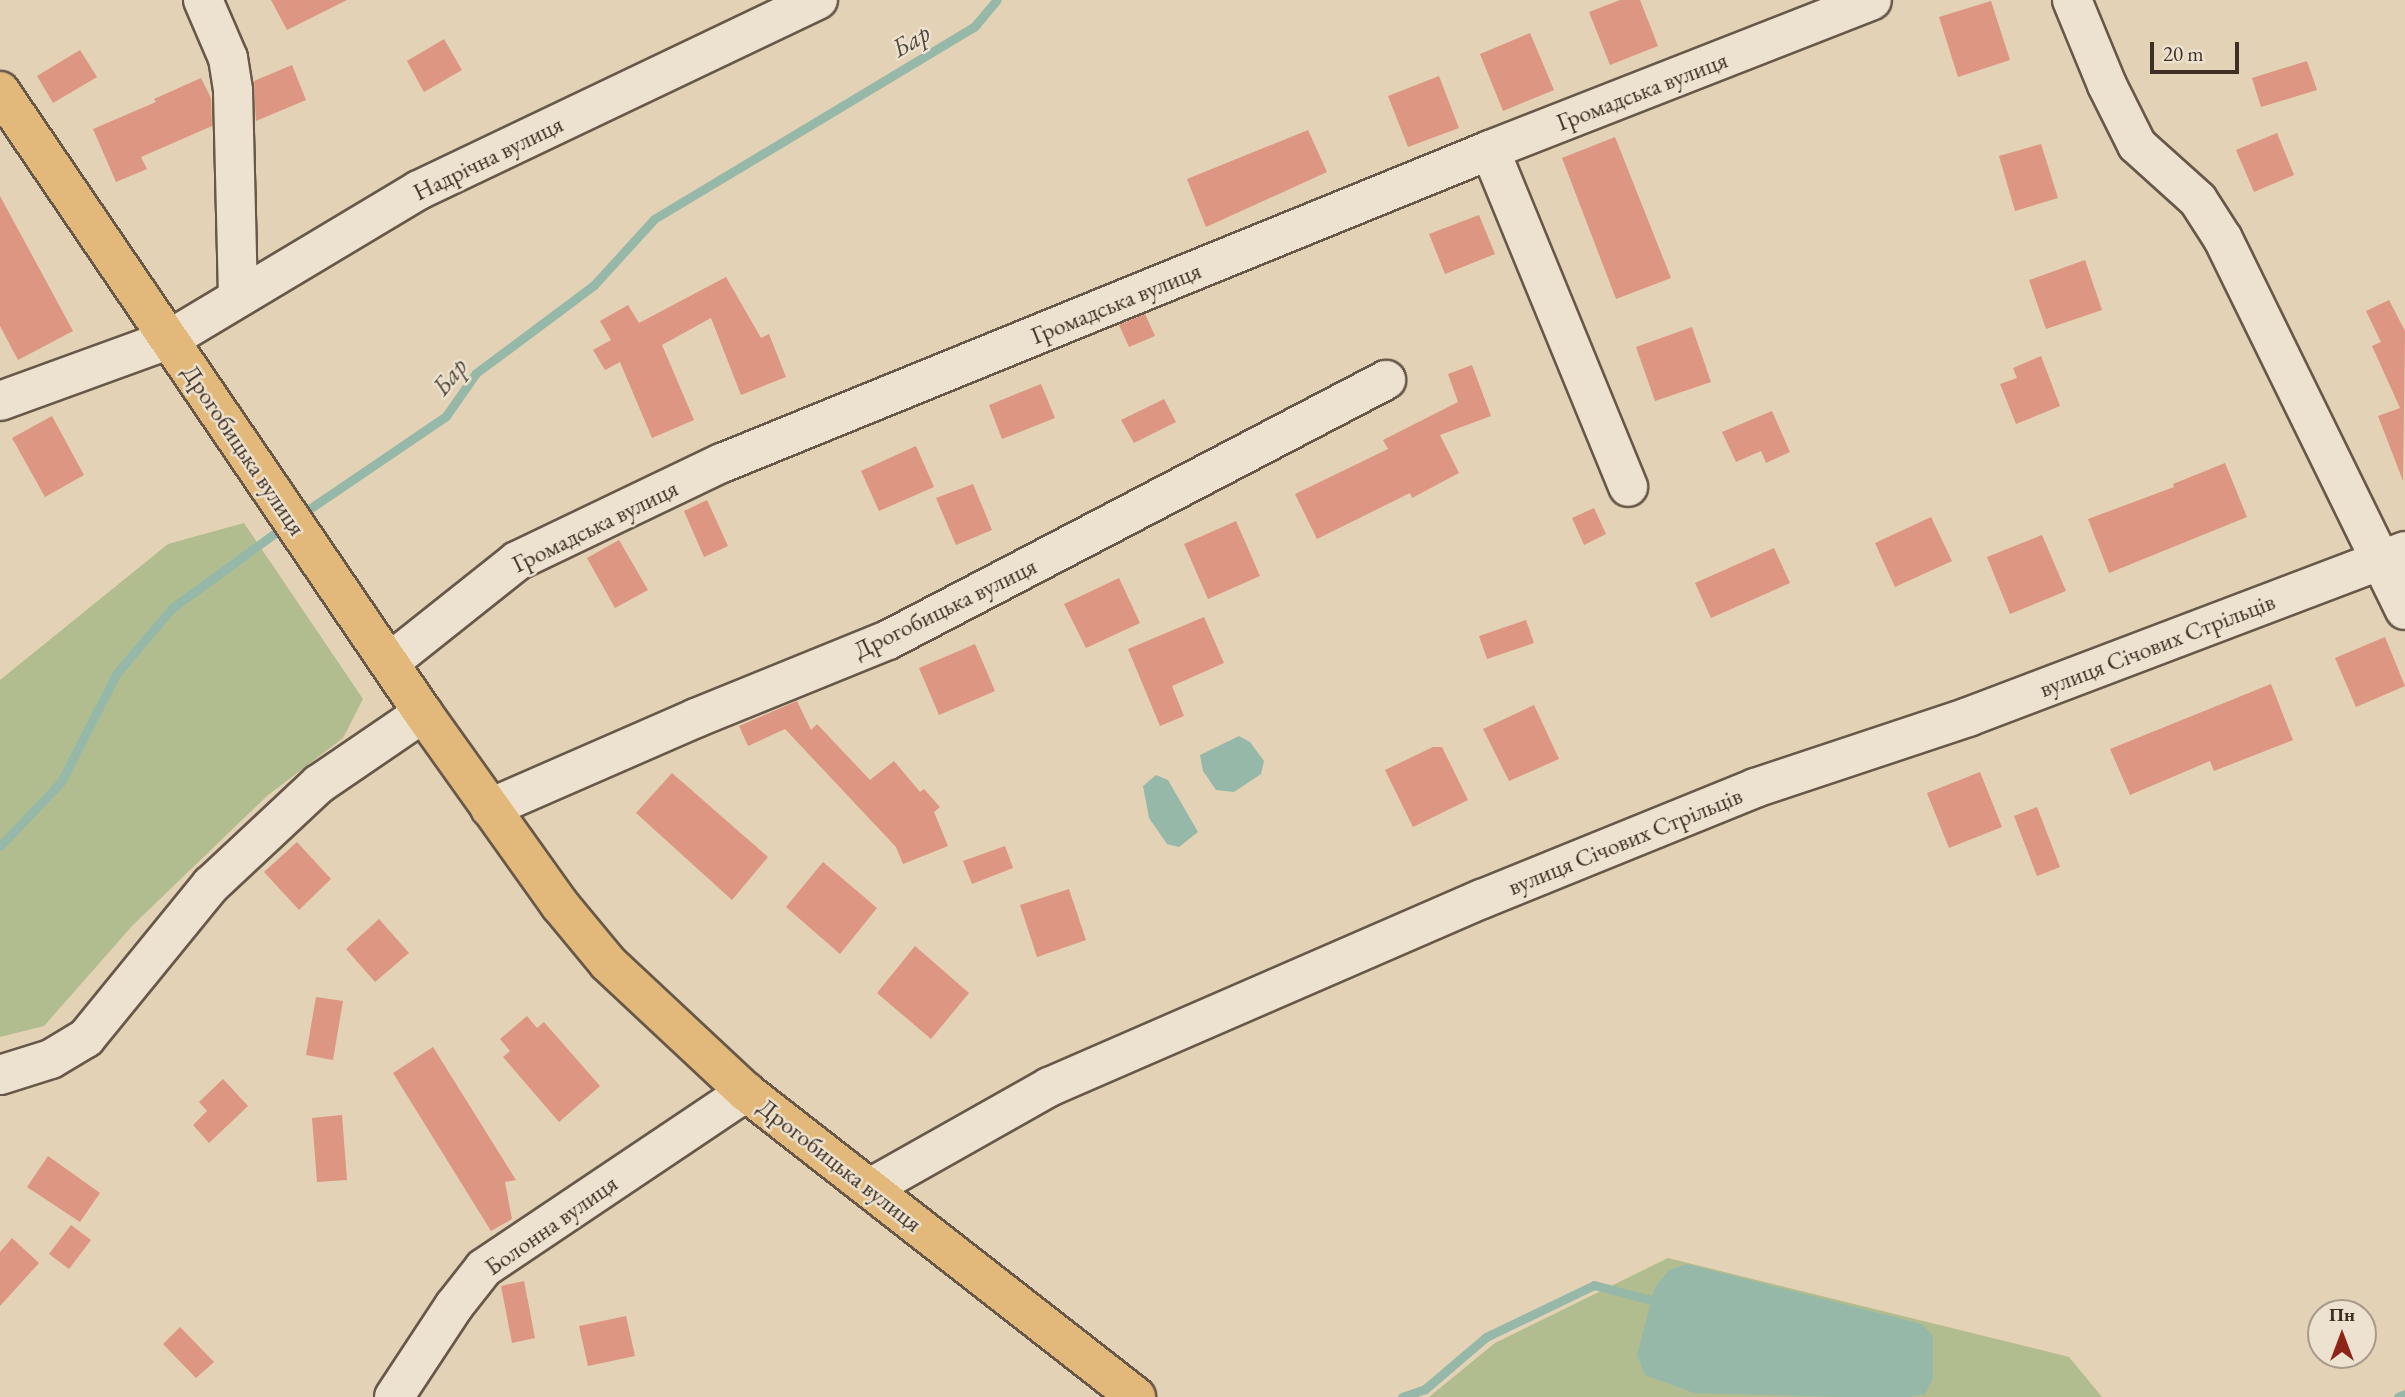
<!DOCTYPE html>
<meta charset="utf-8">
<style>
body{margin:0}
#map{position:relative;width:2405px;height:1397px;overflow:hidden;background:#e3d2b5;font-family:"EB Garamond",serif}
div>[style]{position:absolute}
.green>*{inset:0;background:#b2bd8f}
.water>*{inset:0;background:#96b8a8}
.stream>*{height:9px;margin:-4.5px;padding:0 4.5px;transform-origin:4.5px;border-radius:4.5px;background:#96b8a8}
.building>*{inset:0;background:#dd9682}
.roads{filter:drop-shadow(2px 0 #675849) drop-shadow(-2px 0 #675849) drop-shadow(0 2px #675849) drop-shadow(0 -2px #675849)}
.minor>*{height:38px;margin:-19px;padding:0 19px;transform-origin:19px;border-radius:19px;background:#ede2cf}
.major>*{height:38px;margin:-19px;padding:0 19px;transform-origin:19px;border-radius:19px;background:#e2b97a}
span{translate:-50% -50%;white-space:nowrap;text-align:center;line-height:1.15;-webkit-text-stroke:5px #ede2cf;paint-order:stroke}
.street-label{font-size:24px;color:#3e2f25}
.water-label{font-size:26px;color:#504a3f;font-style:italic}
.north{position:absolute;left:2307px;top:1299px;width:70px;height:70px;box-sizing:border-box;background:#ede2cf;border:2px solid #a79a8b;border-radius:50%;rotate:0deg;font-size:19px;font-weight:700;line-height:28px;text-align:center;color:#3e2f25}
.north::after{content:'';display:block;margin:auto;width:24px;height:32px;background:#8f2418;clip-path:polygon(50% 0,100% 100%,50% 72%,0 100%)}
.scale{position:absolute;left:2150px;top:42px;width:89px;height:32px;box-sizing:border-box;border:4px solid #3e2f25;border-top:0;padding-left:9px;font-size:21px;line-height:24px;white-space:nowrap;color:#3e2f25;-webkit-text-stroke:5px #ede2cf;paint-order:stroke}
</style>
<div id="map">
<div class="green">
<i style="clip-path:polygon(244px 523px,363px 699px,343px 738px,267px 796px,133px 925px,44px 1026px,0 1037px,0 680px,168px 544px)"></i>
<i style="clip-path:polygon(1668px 1258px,2069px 1357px,2102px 1397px,1429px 1397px,1495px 1343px)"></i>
</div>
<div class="water">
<i style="clip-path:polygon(1239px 736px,1250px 742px,1264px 761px,1261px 774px,1234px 792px,1216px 790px,1203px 771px,1200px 755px)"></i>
<i style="clip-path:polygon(1156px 775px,1168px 780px,1198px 832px,1179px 847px,1167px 844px,1149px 818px,1143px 786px)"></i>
<i style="clip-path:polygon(1687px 1264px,1922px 1324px,1933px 1336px,1933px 1379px,1925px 1394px,1910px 1397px,1845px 1397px,1694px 1393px,1645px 1375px,1637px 1355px,1655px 1287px,1669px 1270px)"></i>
</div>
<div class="stream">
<i style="left:299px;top:516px;width:178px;rotate:-34.2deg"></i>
<i style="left:446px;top:416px;width:52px;rotate:-55.1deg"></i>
<i style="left:476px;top:373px;width:147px;rotate:-36.7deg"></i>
<i style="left:594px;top:285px;width:89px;rotate:-47.7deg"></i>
<i style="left:654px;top:219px;width:373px;rotate:-31deg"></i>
<i style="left:974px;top:27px;width:35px;rotate:-50deg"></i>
<i style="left:0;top:846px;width:88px;rotate:-46.4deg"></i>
<i style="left:61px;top:782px;width:121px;rotate:-63deg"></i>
<i style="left:116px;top:674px;width:87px;rotate:-49.7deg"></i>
<i style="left:172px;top:608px;width:140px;rotate:-36deg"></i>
<i style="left:1402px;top:1397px;width:24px;rotate:-19deg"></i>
<i style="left:1425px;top:1389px;width:80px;rotate:-40.4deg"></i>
<i style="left:1486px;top:1337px;width:120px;rotate:-25.7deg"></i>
<i style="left:1594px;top:1285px;width:60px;rotate:14.5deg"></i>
<i style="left:2398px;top:1397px;width:8px;rotate:-23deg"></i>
</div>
<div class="building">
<i style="clip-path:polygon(271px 0,347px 0,287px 30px)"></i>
<i style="clip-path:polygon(1620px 0,1640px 0,1658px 46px,1610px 65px,1589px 12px)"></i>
<i style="clip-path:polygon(1991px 1px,2010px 60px,1958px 77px,1939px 17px)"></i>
<i style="clip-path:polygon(1530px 33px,1554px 90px,1503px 111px,1480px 54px)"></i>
<i style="clip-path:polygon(444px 39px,462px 70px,424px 92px,407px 61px)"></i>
<i style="clip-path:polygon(80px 50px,97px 77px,53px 103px,37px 76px)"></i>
<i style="clip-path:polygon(2307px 61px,2317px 90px,2261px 107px,2252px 78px)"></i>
<i style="clip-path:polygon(292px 65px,306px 100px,256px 121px,254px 81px)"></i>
<i style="clip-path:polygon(1439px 76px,1459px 128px,1408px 147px,1388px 96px)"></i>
<i style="clip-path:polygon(201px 78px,211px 98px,212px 126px,141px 157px,147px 169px,116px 182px,93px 129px,156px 102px,154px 99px)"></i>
<i style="clip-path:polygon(1308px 130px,1327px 172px,1206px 227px,1187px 179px)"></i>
<i style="clip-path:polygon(2277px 133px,2294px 175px,2254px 192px,2236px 150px)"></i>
<i style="clip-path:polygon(1615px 137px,1671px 278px,1616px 299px,1562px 158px)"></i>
<i style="clip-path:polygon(2041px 144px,2058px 198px,2015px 211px,1999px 156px)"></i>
<i style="clip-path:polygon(0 196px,73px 331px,18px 360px,0 326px)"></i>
<i style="clip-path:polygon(1479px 215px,1495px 254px,1445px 274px,1429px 234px)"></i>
<i style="clip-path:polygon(2085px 260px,2102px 310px,2046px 329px,2029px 280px)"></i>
<i style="clip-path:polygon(726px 277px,761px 338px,769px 334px,786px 377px,741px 395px,711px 318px,662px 345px,694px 420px,652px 438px,620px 362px,605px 370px,593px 350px,611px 340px,600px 321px,628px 305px,639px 323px)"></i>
<i style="clip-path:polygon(2389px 300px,2405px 331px,2403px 481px,2378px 416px,2400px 408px,2372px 346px,2381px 342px,2366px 311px)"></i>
<i style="clip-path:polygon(1145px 314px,1155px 336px,1129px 347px,1119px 325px)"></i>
<i style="clip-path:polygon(1692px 327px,1711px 382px,1655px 401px,1636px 347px)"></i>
<i style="clip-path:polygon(2041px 356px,2060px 406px,2016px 424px,2000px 384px,2017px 378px,2013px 368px)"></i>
<i style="clip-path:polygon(1472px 365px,1491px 416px,1440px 435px,1459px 473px,1412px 498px,1410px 493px,1317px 539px,1295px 494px,1388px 449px,1383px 440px,1458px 402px,1448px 374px)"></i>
<i style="clip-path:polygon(1041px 384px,1055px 418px,1002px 439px,989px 405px)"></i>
<i style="clip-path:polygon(1164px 399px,1176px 422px,1134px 443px,1121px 420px)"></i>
<i style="clip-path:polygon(1772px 411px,1790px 452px,1766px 463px,1761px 451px,1736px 462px,1722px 432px)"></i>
<i style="clip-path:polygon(52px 416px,84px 475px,45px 497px,12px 438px)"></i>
<i style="clip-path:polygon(916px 446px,934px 487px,879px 511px,861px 471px)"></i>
<i style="clip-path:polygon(2225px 463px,2247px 517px,2109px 573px,2088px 519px,2174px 487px,2173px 484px)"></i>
<i style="clip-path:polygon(973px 484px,992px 530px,956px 545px,936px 498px)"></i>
<i style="clip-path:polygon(707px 500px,728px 546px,704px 557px,684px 511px)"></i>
<i style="clip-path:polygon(1594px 508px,1606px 534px,1584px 545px,1572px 518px)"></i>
<i style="clip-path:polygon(1931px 517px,1952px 561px,1895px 587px,1875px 543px)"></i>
<i style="clip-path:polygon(1236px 521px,1260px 576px,1208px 599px,1184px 544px)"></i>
<i style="clip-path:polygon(2042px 535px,2066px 591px,2010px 614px,1987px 557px)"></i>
<i style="clip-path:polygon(619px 540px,648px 590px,615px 608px,587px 558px)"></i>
<i style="clip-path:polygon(1774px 548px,1790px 583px,1711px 618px,1695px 583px)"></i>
<i style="clip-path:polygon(1119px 578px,1140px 623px,1086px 648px,1064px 604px)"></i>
<i style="clip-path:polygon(1204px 617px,1224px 663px,1172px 686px,1184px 716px,1160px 726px,1128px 649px)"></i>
<i style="clip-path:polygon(1526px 620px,1534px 643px,1487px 659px,1479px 636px)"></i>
<i style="clip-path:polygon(2385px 637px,2405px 686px,2356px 707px,2335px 658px)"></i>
<i style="clip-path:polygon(975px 644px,995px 691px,939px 715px,919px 668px)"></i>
<i style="clip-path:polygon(2271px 684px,2293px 740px,2214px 771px,2210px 761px,2130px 795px,2110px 749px)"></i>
<i style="clip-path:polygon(797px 701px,811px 730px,817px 724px,870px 780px,894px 761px,920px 792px,924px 789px,940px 807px,934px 812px,948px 846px,903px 864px,896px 847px,785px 729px,748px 746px,739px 726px)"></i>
<i style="clip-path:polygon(1534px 705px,1559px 759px,1509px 781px,1483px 729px)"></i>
<i style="clip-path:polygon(1433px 747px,1442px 747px,1468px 800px,1413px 827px,1385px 770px)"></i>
<i style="clip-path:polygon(1980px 772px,2002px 827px,1949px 848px,1927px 793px)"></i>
<i style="clip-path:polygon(672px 773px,768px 857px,732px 900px,636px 813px)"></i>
<i style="clip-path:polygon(2037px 807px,2060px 867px,2037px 876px,2014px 816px)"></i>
<i style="clip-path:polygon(297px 842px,331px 879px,299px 910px,264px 872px)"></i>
<i style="clip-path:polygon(1005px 846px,1013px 868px,972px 884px,963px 861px)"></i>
<i style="clip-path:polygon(823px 862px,877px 908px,840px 954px,786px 907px)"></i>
<i style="clip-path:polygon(1069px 889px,1086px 940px,1037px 957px,1020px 905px)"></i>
<i style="clip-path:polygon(379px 919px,409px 953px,375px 982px,346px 949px)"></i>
<i style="clip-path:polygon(915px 946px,969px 993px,931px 1039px,877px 993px)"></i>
<i style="clip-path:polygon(316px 997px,343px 1001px,333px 1060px,306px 1055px)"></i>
<i style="clip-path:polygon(527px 1016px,537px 1028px,544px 1022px,600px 1086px,559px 1122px,503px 1057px,510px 1051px,500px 1039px)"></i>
<i style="clip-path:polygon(433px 1047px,516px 1180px,505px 1182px,512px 1219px,491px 1231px,393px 1073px)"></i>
<i style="clip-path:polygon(223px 1079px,248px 1106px,209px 1143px,193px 1125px,207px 1111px,199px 1102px)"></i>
<i style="clip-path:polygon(342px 1115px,347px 1180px,317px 1182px,312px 1118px)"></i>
<i style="clip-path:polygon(48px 1156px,100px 1193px,80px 1222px,27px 1187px)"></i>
<i style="clip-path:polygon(71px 1225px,91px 1240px,69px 1269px,49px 1254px)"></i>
<i style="clip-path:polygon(12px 1238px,39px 1263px,0 1306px,0 1252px)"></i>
<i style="clip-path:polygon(524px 1281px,535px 1338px,512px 1343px,501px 1286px)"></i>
<i style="clip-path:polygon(626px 1316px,635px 1356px,588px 1366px,579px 1326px)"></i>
<i style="clip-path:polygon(180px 1327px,214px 1362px,196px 1378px,163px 1344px)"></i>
</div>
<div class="roads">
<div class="minor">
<i style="left:203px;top:0;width:63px;rotate:66.7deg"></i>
<i style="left:228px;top:58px;width:33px;rotate:81deg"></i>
<i style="left:233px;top:91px;width:207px;rotate:88.6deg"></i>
<i style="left:2072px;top:0;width:92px;rotate:67.6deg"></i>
<i style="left:2107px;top:85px;width:67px;rotate:63.4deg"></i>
<i style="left:2137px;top:145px;width:82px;rotate:42deg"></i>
<i style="left:2198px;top:200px;width:46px;rotate:57.3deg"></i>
<i style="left:2223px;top:239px;width:413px;rotate:63.9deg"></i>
<i style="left:1490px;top:150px;width:364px;rotate:67.7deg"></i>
<i style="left:0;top:401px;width:181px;rotate:-20deg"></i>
<i style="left:170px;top:339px;width:290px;rotate:-30.9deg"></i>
<i style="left:419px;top:190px;width:442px;rotate:-25.5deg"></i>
<i style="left:390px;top:662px;width:162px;rotate:-38.5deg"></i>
<i style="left:517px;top:561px;width:227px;rotate:-25.6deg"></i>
<i style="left:722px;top:463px;width:829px;rotate:-22.17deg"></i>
<i style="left:1490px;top:150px;width:410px;rotate:-21.4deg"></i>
<i style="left:490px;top:808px;width:225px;rotate:-23.6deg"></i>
<i style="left:696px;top:718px;width:207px;rotate:-22.1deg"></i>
<i style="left:888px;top:640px;width:562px;rotate:-27.57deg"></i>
<i style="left:0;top:1075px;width:53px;rotate:-17.4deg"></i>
<i style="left:51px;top:1059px;width:41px;rotate:-31deg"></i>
<i style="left:86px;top:1038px;width:198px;rotate:-50.8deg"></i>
<i style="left:211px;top:885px;width:148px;rotate:-43.1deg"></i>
<i style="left:319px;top:784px;width:126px;rotate:-34.3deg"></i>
<i style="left:870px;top:1188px;width:206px;rotate:-29.4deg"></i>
<i style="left:1049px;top:1087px;width:472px;rotate:-23.5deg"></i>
<i style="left:1482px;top:899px;width:295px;rotate:-22.1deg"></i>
<i style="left:1755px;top:788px;width:225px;rotate:-18.4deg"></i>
<i style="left:1968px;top:717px;width:467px;rotate:-20.8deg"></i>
<i style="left:394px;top:1397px;width:109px;rotate:-56.6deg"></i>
<i style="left:454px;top:1306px;width:48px;rotate:-51.7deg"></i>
<i style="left:484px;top:1268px;width:316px;rotate:-33.9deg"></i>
</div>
<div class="major">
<i style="left:0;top:91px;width:752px;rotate:55.78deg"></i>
<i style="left:423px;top:713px;width:236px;rotate:54.5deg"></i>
<i style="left:560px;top:905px;width:75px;rotate:50.4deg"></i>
<i style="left:608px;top:963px;width:189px;rotate:43.1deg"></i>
<i style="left:746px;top:1092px;width:495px;rotate:38deg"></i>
</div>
</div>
<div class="street-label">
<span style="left:1642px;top:91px;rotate:-21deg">Громадська вулиця</span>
<span style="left:488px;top:158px;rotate:-26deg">Надрічна вулиця</span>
<span style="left:1116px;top:303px;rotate:-22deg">Громадська вулиця</span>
<span style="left:244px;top:450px;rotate:56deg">Дрогобицька вулиця</span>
<span style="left:595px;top:526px;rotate:-26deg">Громадська вулиця</span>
<span style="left:945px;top:608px;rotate:-26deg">Дрогобицька вулиця</span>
<span style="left:2157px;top:645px;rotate:-21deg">вулиця Січових Стрільців</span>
<span style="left:1625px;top:841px;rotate:-22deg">вулиця Січових Стрільців</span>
<span style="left:840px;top:1165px;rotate:38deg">Дрогобицька вулиця</span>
<span style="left:551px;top:1225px;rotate:-35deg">Болонна вулиця</span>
</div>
<div class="water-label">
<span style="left:911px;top:41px;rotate:-31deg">Бар</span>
<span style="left:450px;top:377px;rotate:-51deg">Бар</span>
</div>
<div class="north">Пн</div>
<div class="scale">20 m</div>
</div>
